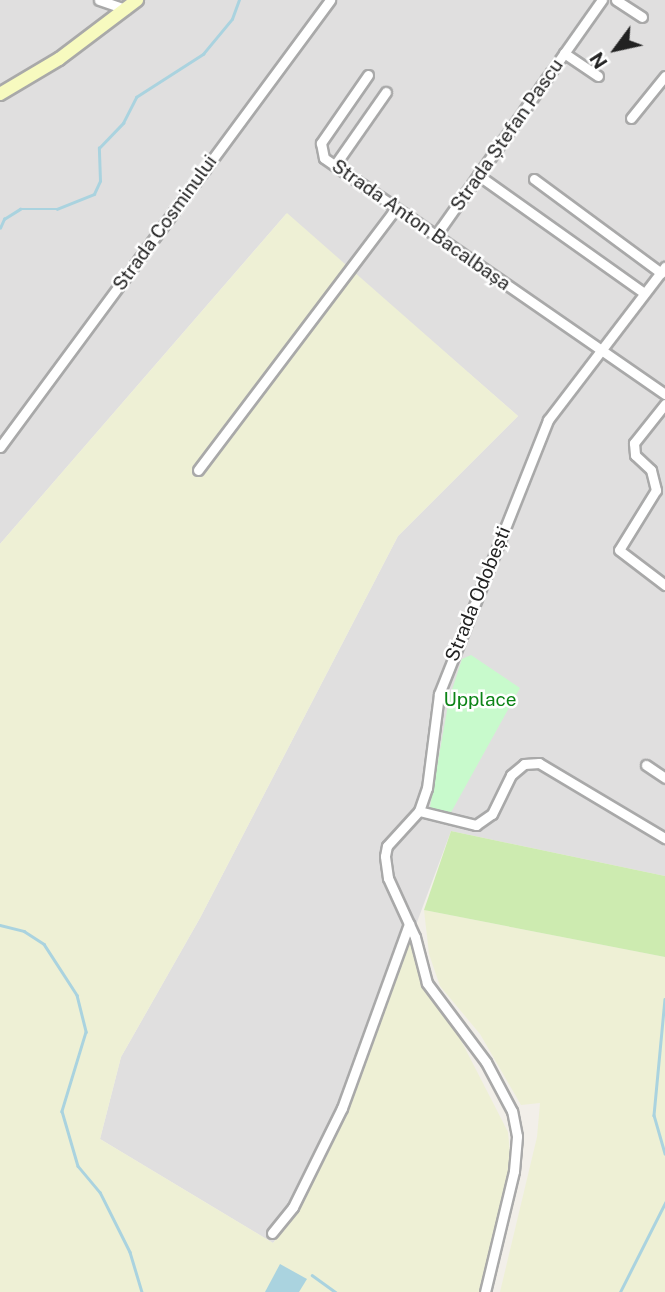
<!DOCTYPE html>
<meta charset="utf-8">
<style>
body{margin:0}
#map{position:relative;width:665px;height:1292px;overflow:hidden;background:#f2efe9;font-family:"Public Sans",sans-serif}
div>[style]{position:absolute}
.residential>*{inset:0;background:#e0dfdf}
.farmland>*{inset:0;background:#eef0d5}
.grass>*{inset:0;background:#cdebb0}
.park>*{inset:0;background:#c8facc}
.water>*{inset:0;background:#aad3df}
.stream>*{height:2.5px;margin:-1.25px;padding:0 1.25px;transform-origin:1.25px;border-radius:1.25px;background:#aad3df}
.roads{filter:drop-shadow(2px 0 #a9a9a9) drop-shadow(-2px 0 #a9a9a9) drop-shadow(0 2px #a9a9a9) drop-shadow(0 -2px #a9a9a9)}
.street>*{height:9px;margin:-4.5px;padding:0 4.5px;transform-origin:4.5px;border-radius:4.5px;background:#fff}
.secondary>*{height:12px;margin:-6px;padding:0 6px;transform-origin:6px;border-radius:6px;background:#f7fabf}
span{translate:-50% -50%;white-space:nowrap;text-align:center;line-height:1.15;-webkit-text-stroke:5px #fff;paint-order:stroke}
.street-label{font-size:19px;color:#222}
.park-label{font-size:19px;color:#0c8416}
.north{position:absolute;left:581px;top:14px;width:70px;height:70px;-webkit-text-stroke:5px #fff;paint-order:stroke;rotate:237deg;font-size:19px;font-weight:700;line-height:28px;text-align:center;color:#222}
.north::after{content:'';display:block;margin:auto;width:24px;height:32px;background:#222;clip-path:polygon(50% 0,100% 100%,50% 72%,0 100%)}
</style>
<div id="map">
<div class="residential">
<i style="clip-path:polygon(0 0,665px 0,665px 876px,451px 831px,366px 1059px,297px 1212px,273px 1243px,100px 1139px,121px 1057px,200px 918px,398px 536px,518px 416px,286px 214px,0 544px)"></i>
</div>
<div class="farmland">
<i style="clip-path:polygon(287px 213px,518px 416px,398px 536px,200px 918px,121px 1057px,100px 1139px,273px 1243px,297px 1212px,366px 1059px,409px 939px,508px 1132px,511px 1165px,481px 1292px,0 1292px,0 544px)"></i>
<i style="clip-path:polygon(424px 910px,665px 957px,665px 1292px,500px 1292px,537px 1137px,540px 1103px,521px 1105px,480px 1034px,440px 986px,429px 954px)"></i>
</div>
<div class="grass">
<i style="clip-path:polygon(451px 831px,665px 876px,665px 957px,424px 910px)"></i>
</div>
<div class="park">
<i style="clip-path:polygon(471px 655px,520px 688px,449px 816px,430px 807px,449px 699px,462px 659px)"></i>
</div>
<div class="water">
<i style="clip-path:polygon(280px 1264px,307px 1279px,299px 1292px,265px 1292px)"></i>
</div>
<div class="stream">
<i style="left:0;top:228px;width:10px;rotate:-66deg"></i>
<i style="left:4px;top:219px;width:19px;rotate:-32deg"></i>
<i style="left:20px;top:209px;width:37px"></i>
<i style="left:57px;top:209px;width:40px;rotate:-22deg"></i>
<i style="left:94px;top:194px;width:14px;rotate:-65deg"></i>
<i style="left:100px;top:181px;width:33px;rotate:-92deg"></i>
<i style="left:99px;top:148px;width:35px;rotate:-46deg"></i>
<i style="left:123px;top:123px;width:29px;rotate:-63deg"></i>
<i style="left:136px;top:97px;width:80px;rotate:-32.7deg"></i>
<i style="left:203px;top:54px;width:45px;rotate:-50.4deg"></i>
<i style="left:232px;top:19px;width:20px;rotate:-70deg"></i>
<i style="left:0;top:925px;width:25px;rotate:14deg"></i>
<i style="left:24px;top:931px;width:24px;rotate:33deg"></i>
<i style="left:44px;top:944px;width:61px;rotate:57.1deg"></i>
<i style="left:77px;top:995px;width:38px;rotate:76deg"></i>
<i style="left:86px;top:1032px;width:83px;rotate:106.9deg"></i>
<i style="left:62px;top:1111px;width:57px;rotate:73.8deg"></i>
<i style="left:78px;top:1166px;width:34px;rotate:50deg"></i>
<i style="left:100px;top:1192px;width:67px;rotate:63.4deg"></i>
<i style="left:130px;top:1252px;width:42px;rotate:73.3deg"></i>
<i style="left:665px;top:999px;width:117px;rotate:95.4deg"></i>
<i style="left:654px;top:1115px;width:40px;rotate:74deg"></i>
<i style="left:312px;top:1275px;width:29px;rotate:36deg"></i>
<i style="left:620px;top:1292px;width:100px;rotate:-63.2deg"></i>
</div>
<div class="roads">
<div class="street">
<i style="left:99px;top:0;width:28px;rotate:19deg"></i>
<i style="left:616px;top:0;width:31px;rotate:33deg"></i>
<i style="left:564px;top:53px;width:41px;rotate:34.1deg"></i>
<i style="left:368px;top:75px;width:83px;rotate:124.7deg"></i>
<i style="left:321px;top:143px;width:15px;rotate:79deg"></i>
<i style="left:324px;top:158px;width:415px;rotate:34.7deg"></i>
<i style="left:631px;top:118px;width:54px;rotate:-51deg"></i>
<i style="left:335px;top:165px;width:89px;rotate:-55.1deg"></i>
<i style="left:478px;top:175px;width:204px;rotate:35.4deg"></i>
<i style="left:534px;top:179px;width:158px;rotate:36.5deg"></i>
<i style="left:436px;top:235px;width:288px;rotate:-54.8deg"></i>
<i style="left:665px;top:404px;width:50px;rotate:128.5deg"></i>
<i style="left:634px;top:443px;width:12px;rotate:85deg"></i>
<i style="left:635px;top:455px;width:22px;rotate:43deg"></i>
<i style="left:651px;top:470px;width:21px;rotate:76deg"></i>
<i style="left:656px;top:490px;width:70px;rotate:121.7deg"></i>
<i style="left:619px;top:550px;width:58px;rotate:37.3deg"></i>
<i style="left:0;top:447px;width:556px;rotate:-53.56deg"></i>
<i style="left:198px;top:470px;width:328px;rotate:-52.9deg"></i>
<i style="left:646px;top:765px;width:23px;rotate:34deg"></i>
<i style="left:419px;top:811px;width:59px;rotate:13.8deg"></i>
<i style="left:476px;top:825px;width:19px;rotate:-35deg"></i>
<i style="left:492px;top:814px;width:43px;rotate:-64deg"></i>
<i style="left:511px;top:775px;width:17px;rotate:-40deg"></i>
<i style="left:524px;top:764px;width:15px;rotate:-4deg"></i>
<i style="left:539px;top:763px;width:147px;rotate:30.8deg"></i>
<i style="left:272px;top:1233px;width:33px;rotate:-51deg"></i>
<i style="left:293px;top:1207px;width:110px;rotate:-63.7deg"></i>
<i style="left:342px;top:1108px;width:196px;rotate:-70deg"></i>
<i style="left:485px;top:1292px;width:124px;rotate:-76.5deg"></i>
<i style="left:514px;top:1171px;width:35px;rotate:-85deg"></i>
<i style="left:517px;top:1136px;width:25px;rotate:-101deg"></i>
<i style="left:512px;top:1111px;width:55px;rotate:-118deg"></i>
<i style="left:486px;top:1062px;width:99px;rotate:-126.8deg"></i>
<i style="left:427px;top:983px;width:48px;rotate:-104.6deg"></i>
<i style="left:415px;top:937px;width:65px;rotate:-114.6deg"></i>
<i style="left:388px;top:878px;width:22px;rotate:-98deg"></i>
<i style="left:385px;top:856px;width:10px;rotate:-79deg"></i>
<i style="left:387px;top:846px;width:47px;rotate:-47.6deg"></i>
<i style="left:419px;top:811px;width:24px;rotate:-71deg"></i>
<i style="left:427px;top:788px;width:95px;rotate:-82.7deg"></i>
<i style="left:439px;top:694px;width:295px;rotate:-68.3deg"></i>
<i style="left:548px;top:420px;width:193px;rotate:-52.6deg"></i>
</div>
<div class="secondary">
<i style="left:0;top:94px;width:69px;rotate:-30.7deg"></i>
<i style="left:59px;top:59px;width:98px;rotate:-37.1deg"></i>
</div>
</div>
<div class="street-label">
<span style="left:507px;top:135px;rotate:-55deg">Strada Ștefan Pascu</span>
<span style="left:165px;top:223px;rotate:-54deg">Strada Cosminului</span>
<span style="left:421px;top:225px;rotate:35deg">Strada Anton Bacalbașa</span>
<span style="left:478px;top:594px;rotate:-68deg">Strada Odobești</span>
</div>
<div class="park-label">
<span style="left:480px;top:700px">Upplace</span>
</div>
<div class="north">N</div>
</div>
